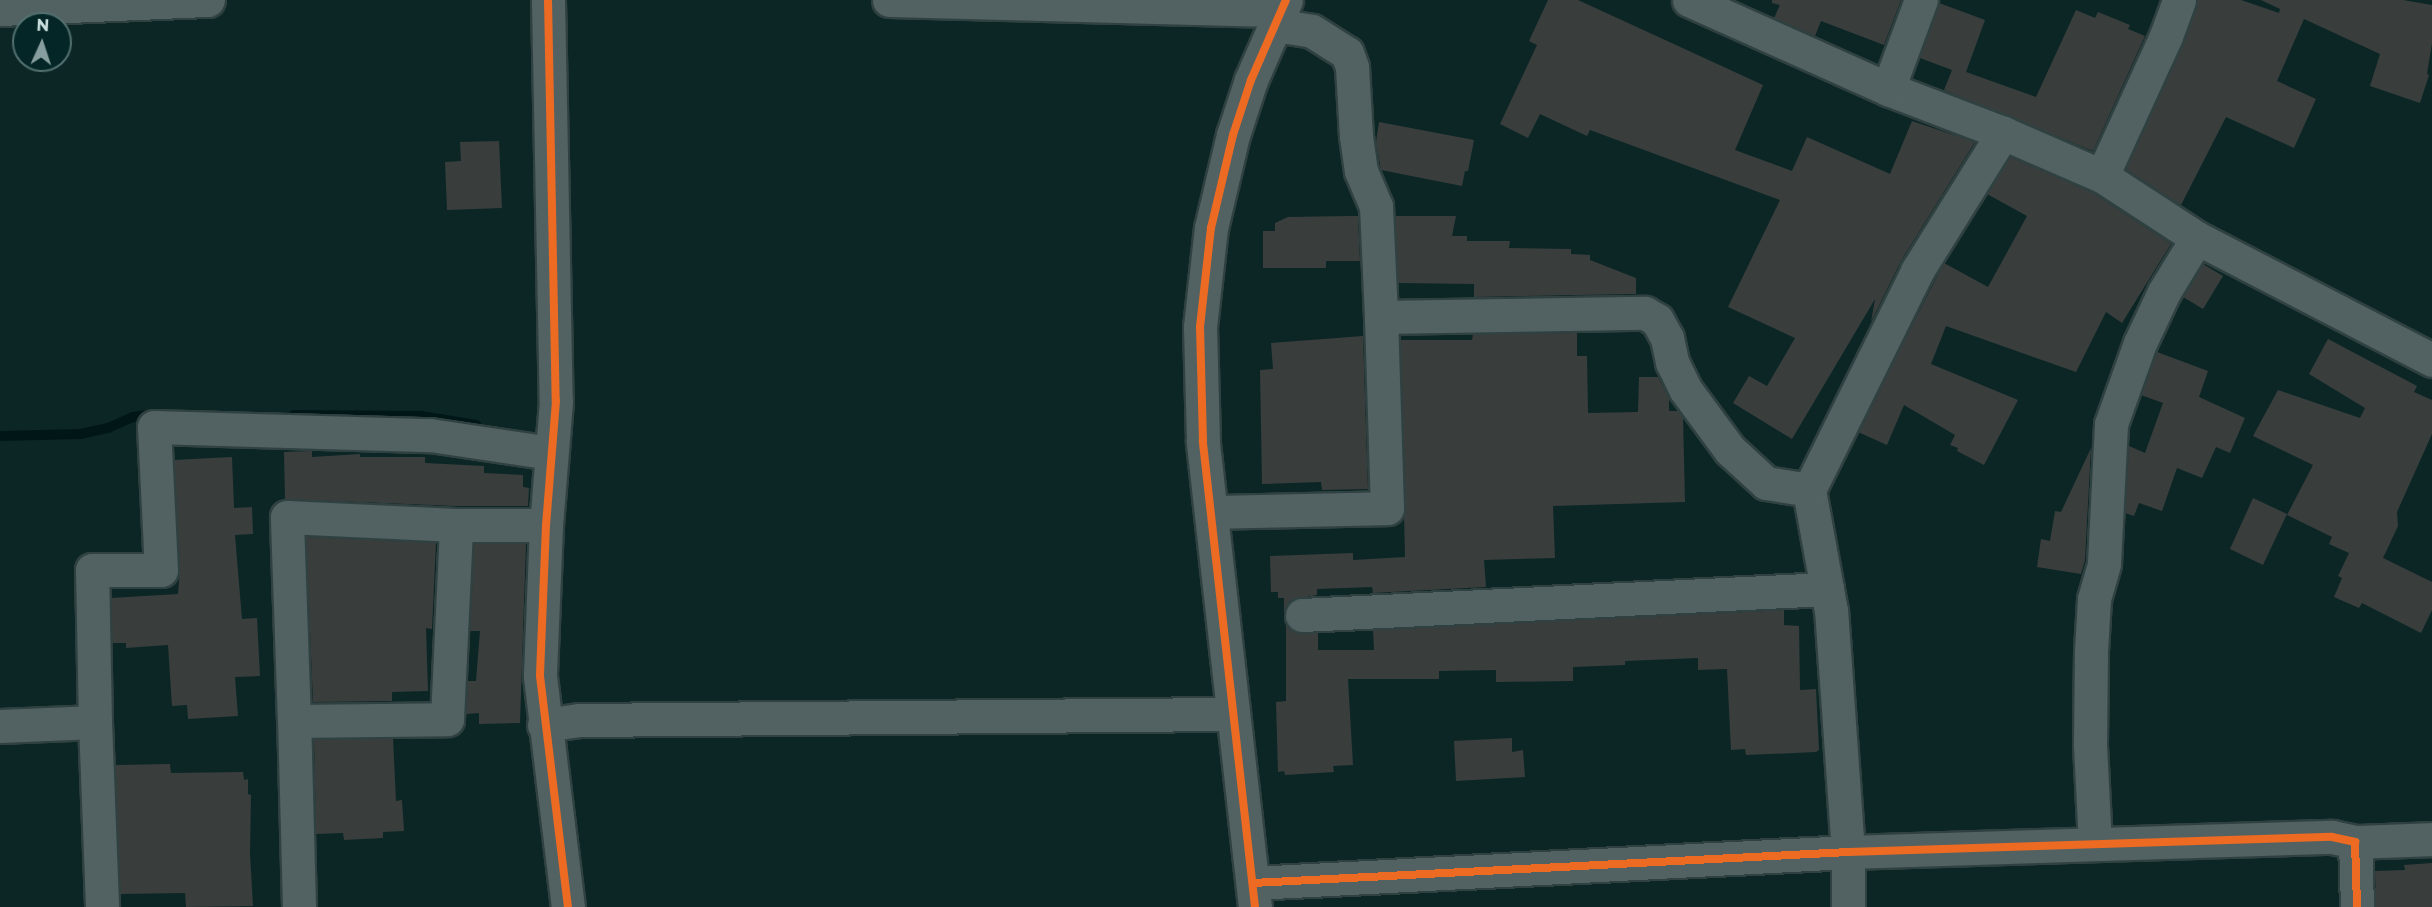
<!DOCTYPE html>
<style>
body{margin:0}
#map{position:relative;width:2432px;height:907px;overflow:hidden;background:#0c2626;font-family:Montserrat,sans-serif}
div>[style]{position:absolute}
.stream>*{height:10px;margin:-5px;padding:0 5px;transform-origin:5px;border-radius:5px;background:#011717}
.building>*{inset:0;background:#393e3d}
.roads{filter:drop-shadow(2px 0 #304141) drop-shadow(-2px 0 #304141) drop-shadow(0 2px #304141) drop-shadow(0 -2px #304141)}
.minor>*{height:33px;margin:-16.5px;padding:0 16.5px;transform-origin:16.5px;border-radius:16.5px;background:#526262}
.cycleway>*{height:8px;margin:-4px;padding:0 4px;transform-origin:4px;border-radius:4px;background:#ed6a23}
span{translate:-50% -50%;white-space:nowrap;text-align:center;line-height:1.15;-webkit-text-stroke:4.5px #042626;paint-order:stroke}
.north{position:absolute;left:12px;top:12px;width:60px;height:60px;box-sizing:border-box;background:#042626;border:2px solid #52706f;border-radius:50%;rotate:3deg;font-size:16px;font-weight:700;line-height:24px;text-align:center;color:#c8dedd}
.north::after{content:'';display:block;margin:auto;width:21px;height:27px;background:#869e9d;clip-path:polygon(50% 0,100% 100%,50% 72%,0 100%)}
</style>
<div id="map">
<div class="stream">
<i style="left:294px;top:415px;width:127px;rotate:0.5deg"></i>
<i style="left:421px;top:416px;width:56px;rotate:9.3deg"></i>
<i style="left:0;top:436px;width:80px;rotate:-1.4deg"></i>
<i style="left:80px;top:434px;width:29px;rotate:-12deg"></i>
<i style="left:108px;top:428px;width:27px;rotate:-24deg"></i>
<i style="left:133px;top:417px;width:22px;rotate:-8deg"></i>
</div>
<div class="building">
<i style="clip-path:polygon(1548px 0,1578px 0,1763px 85px,1735px 150px,1792px 171px,1807px 137px,1890px 174px,1912px 121px,1975px 142px,1901px 261px,1871px 322px,1875px 299px,1792px 439px,1733px 403px,1749px 376px,1767px 386px,1795px 338px,1728px 307px,1780px 200px,1590px 130px,1587px 136px,1540px 114px,1528px 138px,1500px 124px,1537px 45px,1529px 41px)"></i>
<i style="clip-path:polygon(1772px 0,1901px 0,1884px 45px,1821px 21px,1815px 36px,1774px 18px,1780px 5px,1772px 3px)"></i>
<i style="clip-path:polygon(2197px 0,2241px 0,2279px 13px,2280px 9px,2261px 0,2403px 0,2432px 5px,2432px 43px,2427px 74px,2429px 75px,2420px 103px,2370px 86px,2380px 54px,2304px 19px,2277px 81px,2316px 99px,2294px 148px,2226px 117px,2181px 205px,2126px 169px,2183px 44px)"></i>
<i style="clip-path:polygon(1939px 3px,1985px 20px,1966px 72px,2036px 97px,2076px 10px,2095px 18px,2098px 12px,2130px 25px,2128px 29px,2145px 36px,2093px 151px,1944px 90px,1952px 70px,1920px 58px)"></i>
<i style="clip-path:polygon(1379px 122px,1474px 140px,1468px 171px,1465px 171px,1462px 186px,1381px 170px,1376px 142px)"></i>
<i style="clip-path:polygon(499px 141px,502px 208px,447px 210px,445px 162px,461px 161px,460px 142px)"></i>
<i style="clip-path:polygon(2010px 157px,2093px 193px,2171px 244px,2122px 323px,2106px 312px,2076px 372px,1946px 326px,1931px 364px,2018px 400px,1984px 465px,1957px 451px,1958px 448px,1950px 445px,1955px 435px,1904px 405px,1887px 445px,1858px 432px,1944px 263px,1988px 287px,2027px 216px,1987px 194px)"></i>
<i style="clip-path:polygon(1351px 216px,1358px 216px,1360px 261px,1326px 261px,1326px 268px,1263px 268px,1263px 231px,1275px 231px,1275px 223px,1288px 217px)"></i>
<i style="clip-path:polygon(1395px 216px,1456px 216px,1452px 236px,1467px 236px,1467px 241px,1510px 241px,1509px 248px,1571px 249px,1571px 254px,1590px 255px,1590px 260px,1636px 278px,1636px 294px,1474px 297px,1474px 284px,1398px 283px)"></i>
<i style="clip-path:polygon(2203px 264px,2223px 276px,2203px 309px,2183px 297px)"></i>
<i style="clip-path:polygon(1577px 333px,1577px 356px,1587px 356px,1588px 413px,1638px 412px,1639px 377px,1658px 377px,1669px 398px,1669px 411px,1678px 411px,1683px 417px,1685px 502px,1553px 506px,1555px 558px,1484px 560px,1486px 587px,1373px 593px,1372px 587px,1317px 589px,1317px 595px,1291px 600px,1284px 612px,1284px 598px,1278px 598px,1278px 592px,1271px 592px,1270px 556px,1353px 553px,1353px 560px,1405px 557px,1400px 340px,1472px 340px,1473px 334px)"></i>
<i style="clip-path:polygon(1363px 336px,1368px 489px,1322px 490px,1321px 482px,1262px 484px,1260px 370px,1273px 369px,1271px 343px)"></i>
<i style="clip-path:polygon(2328px 339px,2417px 386px,2414px 392px,2432px 400px,2432px 434px,2397px 512px,2398px 526px,2383px 558px,2432px 582px,2432px 610px,2421px 633px,2362px 603px,2359px 608px,2334px 597px,2342px 578px,2338px 576px,2349px 553px,2329px 544px,2332px 537px,2287px 515px,2313px 465px,2253px 436px,2278px 390px,2360px 418px,2365px 408px,2309px 374px)"></i>
<i style="clip-path:polygon(2157px 352px,2208px 371px,2199px 397px,2245px 418px,2230px 453px,2216px 447px,2202px 478px,2177px 468px,2162px 511px,2139px 503px,2134px 516px,2125px 513px,2129px 446px,2145px 453px,2163px 403px,2141px 395px)"></i>
<i style="clip-path:polygon(2091px 448px,2085px 560px,2081px 574px,2037px 567px,2041px 539px,2050px 541px,2055px 511px,2061px 512px)"></i>
<i style="clip-path:polygon(312px 451px,312px 457px,360px 454px,360px 457px,425px 457px,425px 463px,484px 466px,484px 473px,523px 475px,523px 487px,529px 488px,528px 506px,456px 506px,285px 499px,284px 452px)"></i>
<i style="clip-path:polygon(232px 457px,234px 508px,252px 507px,253px 534px,235px 535px,242px 619px,257px 618px,260px 676px,235px 677px,238px 716px,188px 719px,187px 705px,172px 706px,168px 645px,126px 648px,126px 643px,112px 643px,111px 598px,178px 594px,180px 569px,174px 460px)"></i>
<i style="clip-path:polygon(2253px 498px,2287px 514px,2263px 565px,2230px 549px)"></i>
<i style="clip-path:polygon(306px 537px,436px 543px,432px 629px,426px 628px,428px 691px,392px 692px,392px 701px,313px 702px)"></i>
<i style="clip-path:polygon(474px 544px,526px 544px,520px 723px,479px 724px,479px 713px,466px 714px,468px 681px,476px 681px,480px 631px,470px 631px)"></i>
<i style="clip-path:polygon(1784px 610px,1784px 625px,1799px 626px,1800px 690px,1816px 689px,1819px 750px,1816px 752px,1746px 755px,1745px 749px,1731px 750px,1727px 669px,1698px 670px,1698px 658px,1625px 661px,1625px 665px,1573px 667px,1573px 681px,1496px 682px,1496px 670px,1439px 671px,1439px 679px,1348px 679px,1353px 765px,1333px 766px,1334px 772px,1285px 775px,1284px 771px,1278px 772px,1276px 702px,1286px 701px,1286px 624px,1294px 632px,1318px 633px,1318px 650px,1374px 650px,1373px 630px)"></i>
<i style="clip-path:polygon(393px 738px,396px 801px,402px 800px,404px 831px,383px 832px,383px 838px,344px 840px,343px 833px,316px 834px,314px 739px)"></i>
<i style="clip-path:polygon(1512px 738px,1512px 752px,1523px 750px,1525px 777px,1456px 781px,1454px 741px)"></i>
<i style="clip-path:polygon(170px 764px,171px 773px,243px 772px,244px 780px,248px 779px,248px 794px,251px 795px,250px 854px,253px 906px,186px 907px,185px 893px,120px 894px,115px 765px)"></i>
<i style="clip-path:polygon(2432px 863px,2432px 907px,2376px 907px,2375px 871px,2405px 870px,2404px 865px)"></i>
</div>
<div class="roads">
<div class="minor">
<i style="left:548px;top:0;width:401px;rotate:88.9deg"></i>
<i style="left:556px;top:401px;width:124px;rotate:94.6deg"></i>
<i style="left:546px;top:525px;width:151px;rotate:92.3deg"></i>
<i style="left:540px;top:676px;width:233px;rotate:83.1deg"></i>
<i style="left:889px;top:0;width:392px;rotate:1.5deg"></i>
<i style="left:1689px;top:0;width:218px;rotate:24.1deg"></i>
<i style="left:1888px;top:89px;width:123px;rotate:20.9deg"></i>
<i style="left:2003px;top:133px;width:108px;rotate:23.5deg"></i>
<i style="left:2102px;top:176px;width:113px;rotate:33.1deg"></i>
<i style="left:2197px;top:238px;width:265px;rotate:27.4deg"></i>
<i style="left:0;top:9px;width:208px;rotate:-2.5deg"></i>
<i style="left:1275px;top:25px;width:37px;rotate:9deg"></i>
<i style="left:1312px;top:31px;width:41px;rotate:32.2deg"></i>
<i style="left:1347px;top:53px;width:15px;rotate:70deg"></i>
<i style="left:1352px;top:67px;width:69px;rotate:86.7deg"></i>
<i style="left:1356px;top:136px;width:35px;rotate:82deg"></i>
<i style="left:1361px;top:171px;width:38px;rotate:67deg"></i>
<i style="left:1376px;top:206px;width:111px;rotate:87.4deg"></i>
<i style="left:1381px;top:317px;width:264px;rotate:-0.9deg"></i>
<i style="left:1645px;top:313px;width:14px;rotate:30deg"></i>
<i style="left:1657px;top:320px;width:21px;rotate:61deg"></i>
<i style="left:1667px;top:338px;width:25px;rotate:78deg"></i>
<i style="left:1672px;top:362px;width:30px;rotate:64deg"></i>
<i style="left:1685px;top:389px;width:76px;rotate:53.6deg"></i>
<i style="left:1730px;top:450px;width:49px;rotate:42.5deg"></i>
<i style="left:1766px;top:483px;width:44px;rotate:9.2deg"></i>
<i style="left:1888px;top:89px;width:95px;rotate:-69.7deg"></i>
<i style="left:2102px;top:176px;width:154px;rotate:-65.4deg"></i>
<i style="left:2166px;top:36px;width:38px;rotate:-70deg"></i>
<i style="left:1211px;top:512px;width:176px;rotate:-1.3deg"></i>
<i style="left:1387px;top:508px;width:191px;rotate:-91.8deg"></i>
<i style="left:1302px;top:615px;width:526px;rotate:-2.84deg"></i>
<i style="left:294px;top:721px;width:204px;rotate:-92deg"></i>
<i style="left:287px;top:517px;width:169px;rotate:2.7deg"></i>
<i style="left:456px;top:525px;width:90px"></i>
<i style="left:95px;top:722px;width:185px;rotate:87.8deg"></i>
<i style="left:544px;top:725px;width:35px;rotate:-8deg"></i>
<i style="left:579px;top:720px;width:653px;rotate:-0.53deg"></i>
<i style="left:0;top:726px;width:95px;rotate:-2.4deg"></i>
<i style="left:95px;top:722px;width:152px;rotate:-91.1deg"></i>
<i style="left:92px;top:570px;width:69px"></i>
<i style="left:161px;top:570px;width:143px;rotate:-92.8deg"></i>
<i style="left:154px;top:427px;width:276px;rotate:1.7deg"></i>
<i style="left:430px;top:435px;width:122px;rotate:8.5deg"></i>
<i style="left:2355px;top:842px;width:77px;rotate:-2.2deg"></i>
<i style="left:2095px;top:844px;width:99px;rotate:-92.9deg"></i>
<i style="left:2090px;top:745px;width:94px;rotate:-89.4deg"></i>
<i style="left:2091px;top:651px;width:52px;rotate:-86.7deg"></i>
<i style="left:2094px;top:599px;width:37px;rotate:-74deg"></i>
<i style="left:2104px;top:563px;width:139px;rotate:-87.1deg"></i>
<i style="left:2111px;top:424px;width:86px;rotate:-70.3deg"></i>
<i style="left:2140px;top:343px;width:56px;rotate:-64.8deg"></i>
<i style="left:2164px;top:292px;width:63px;rotate:-58.6deg"></i>
<i style="left:1253px;top:883px;width:596px;rotate:-2.98deg"></i>
<i style="left:1848px;top:852px;width:484px;rotate:-1.8deg"></i>
<i style="left:2332px;top:837px;width:24px;rotate:12deg"></i>
<i style="left:2355px;top:842px;width:65px;rotate:88.2deg"></i>
<i style="left:299px;top:907px;width:186px;rotate:-91.5deg"></i>
<i style="left:294px;top:721px;width:153px;rotate:-0.7deg"></i>
<i style="left:447px;top:719px;width:194px;rotate:-87.3deg"></i>
<i style="left:1255px;top:907px;width:469px;rotate:-96.4deg"></i>
<i style="left:1203px;top:441px;width:114px;rotate:-91.5deg"></i>
<i style="left:1200px;top:327px;width:100px;rotate:-83.7deg"></i>
<i style="left:1211px;top:228px;width:96px;rotate:-76.7deg"></i>
<i style="left:1233px;top:135px;width:58px;rotate:-71.9deg"></i>
<i style="left:1251px;top:80px;width:87px;rotate:-66.4deg"></i>
<i style="left:1848px;top:907px;width:55px;rotate:-90deg"></i>
<i style="left:1848px;top:852px;width:242px;rotate:-94deg"></i>
<i style="left:1831px;top:611px;width:123px;rotate:-100.3deg"></i>
<i style="left:1809px;top:490px;width:244px;rotate:-63.7deg"></i>
<i style="left:1917px;top:271px;width:163px;rotate:-58.1deg"></i>
</div>
</div>
<div class="cycleway">
<i style="left:548px;top:0;width:401px;rotate:88.9deg"></i>
<i style="left:556px;top:401px;width:124px;rotate:94.6deg"></i>
<i style="left:546px;top:525px;width:151px;rotate:92.3deg"></i>
<i style="left:540px;top:676px;width:233px;rotate:83.1deg"></i>
<i style="left:1253px;top:883px;width:596px;rotate:-2.98deg"></i>
<i style="left:1848px;top:852px;width:484px;rotate:-1.8deg"></i>
<i style="left:2332px;top:837px;width:24px;rotate:12deg"></i>
<i style="left:2355px;top:842px;width:65px;rotate:88.2deg"></i>
<i style="left:1255px;top:907px;width:469px;rotate:-96.4deg"></i>
<i style="left:1203px;top:441px;width:114px;rotate:-91.5deg"></i>
<i style="left:1200px;top:327px;width:100px;rotate:-83.7deg"></i>
<i style="left:1211px;top:228px;width:96px;rotate:-76.7deg"></i>
<i style="left:1233px;top:135px;width:58px;rotate:-71.9deg"></i>
<i style="left:1251px;top:80px;width:87px;rotate:-66.4deg"></i>
</div>
<div class="north">N</div>
</div>
